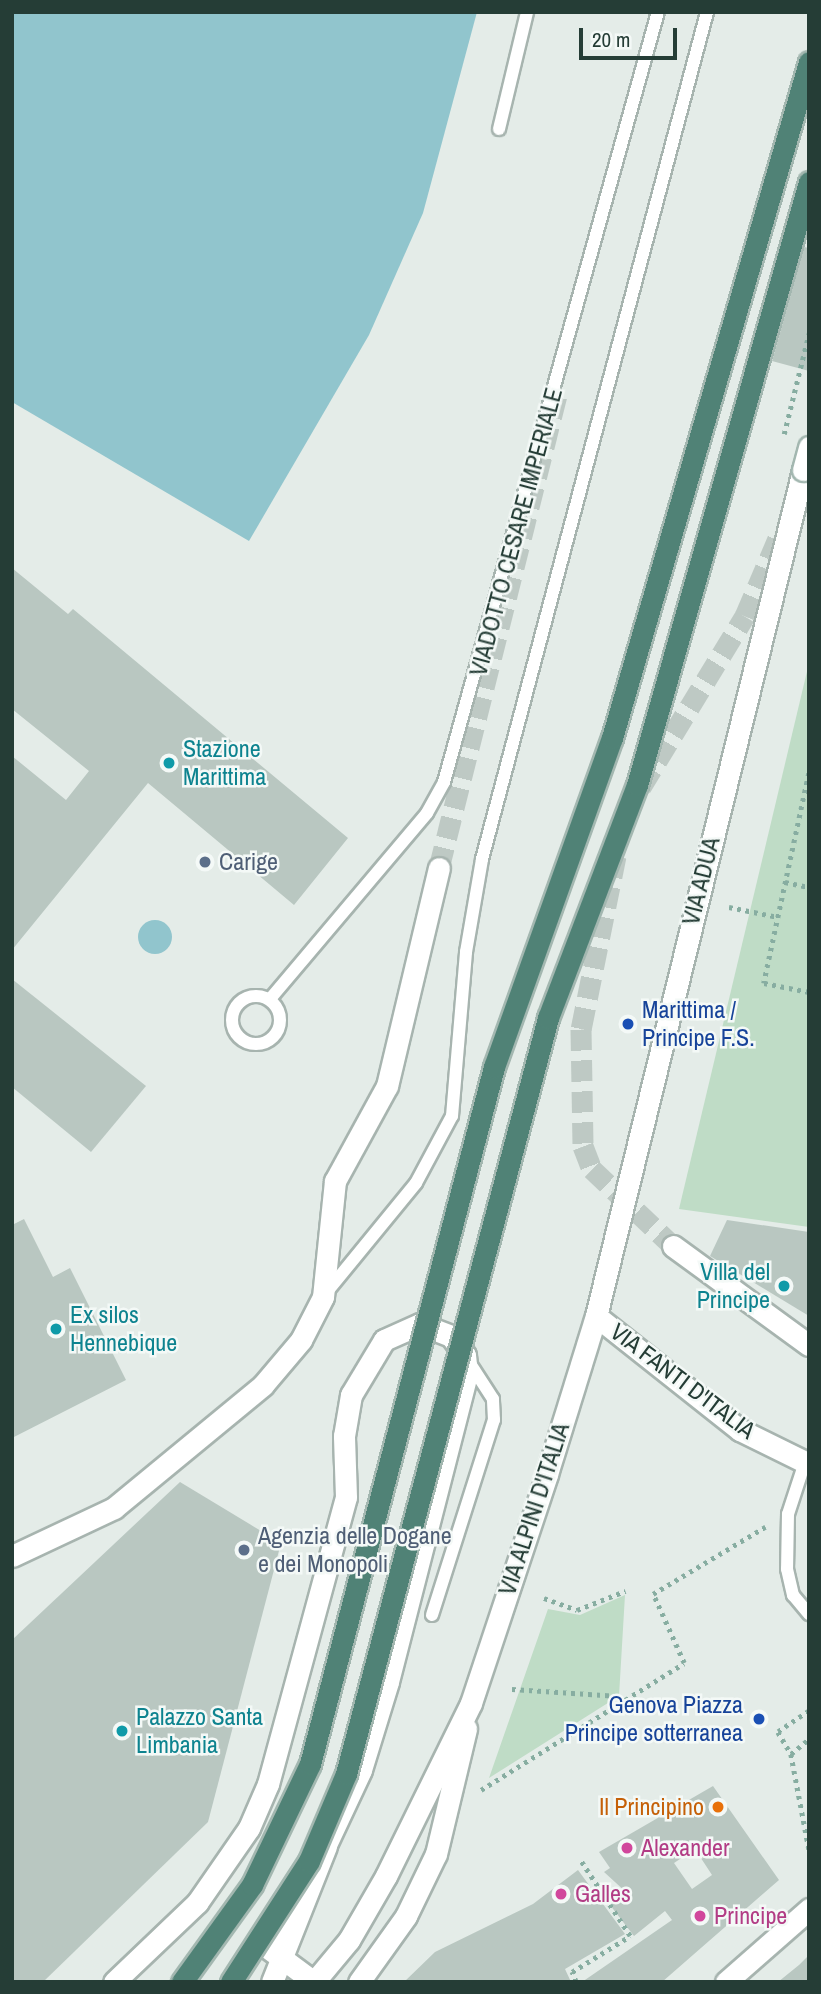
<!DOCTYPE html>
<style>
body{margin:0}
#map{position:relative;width:821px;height:1994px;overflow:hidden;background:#e4ece8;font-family:"Archivo Narrow",sans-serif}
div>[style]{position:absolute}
.green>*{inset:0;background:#bfdcc6}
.water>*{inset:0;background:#91c5cd}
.round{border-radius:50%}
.building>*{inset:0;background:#b9c7c1}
.minor-tunnel>*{height:21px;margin-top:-10.5px;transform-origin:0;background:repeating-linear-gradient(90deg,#bec9c4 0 21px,transparent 0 31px)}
.path>*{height:4.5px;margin-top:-2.25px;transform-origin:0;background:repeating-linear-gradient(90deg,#87ada1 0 3.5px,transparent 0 8.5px)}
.roads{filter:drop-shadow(2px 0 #a7b4af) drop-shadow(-2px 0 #a7b4af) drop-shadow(0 2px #a7b4af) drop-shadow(0 -2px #a7b4af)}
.service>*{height:12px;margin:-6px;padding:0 6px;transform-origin:6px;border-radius:6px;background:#fff}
.service>.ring{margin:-6px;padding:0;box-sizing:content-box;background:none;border:12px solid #fff;border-radius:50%}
.minor>*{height:21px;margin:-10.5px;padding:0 10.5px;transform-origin:10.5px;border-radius:10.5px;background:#fff}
.tertiary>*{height:21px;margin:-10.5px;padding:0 10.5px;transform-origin:10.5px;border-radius:10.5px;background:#fff}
.secondary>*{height:21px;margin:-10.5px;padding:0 10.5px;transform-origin:10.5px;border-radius:10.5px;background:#fff}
.bridges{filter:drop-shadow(2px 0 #a3b7b0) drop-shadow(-2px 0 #a3b7b0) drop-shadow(0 2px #a3b7b0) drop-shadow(0 -2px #a3b7b0)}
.secondary-bridge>*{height:21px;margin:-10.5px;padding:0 10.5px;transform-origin:10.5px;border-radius:10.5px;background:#fff}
.trunk-bridge>*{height:21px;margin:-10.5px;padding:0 10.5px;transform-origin:10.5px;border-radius:10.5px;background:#508276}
.dots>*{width:19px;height:19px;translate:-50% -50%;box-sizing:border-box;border:4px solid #f4f9f7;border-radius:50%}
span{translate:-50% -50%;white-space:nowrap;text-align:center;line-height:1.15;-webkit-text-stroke:5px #f4f9f7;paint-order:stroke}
.street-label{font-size:24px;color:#253d36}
.culture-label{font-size:24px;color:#0d838f}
.left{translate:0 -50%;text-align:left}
.right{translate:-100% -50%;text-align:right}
.service-label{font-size:24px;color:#4e5e75}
.transit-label{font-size:24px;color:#164399}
.food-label{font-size:24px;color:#c56008}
.hotel-label{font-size:24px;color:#b23c85}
.frame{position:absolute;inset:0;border:14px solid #253d36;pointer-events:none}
.scale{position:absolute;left:579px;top:28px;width:98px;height:32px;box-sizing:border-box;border:4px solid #253d36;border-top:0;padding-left:9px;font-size:21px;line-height:24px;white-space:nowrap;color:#253d36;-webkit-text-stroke:5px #f4f9f7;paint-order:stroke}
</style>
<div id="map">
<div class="green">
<i style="clip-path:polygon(809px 663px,809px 1227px,679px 1209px)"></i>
<i style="clip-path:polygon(625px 1595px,619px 1696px,489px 1778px,548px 1609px,580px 1615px)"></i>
</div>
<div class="water">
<i style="clip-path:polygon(12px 12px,477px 12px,423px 213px,369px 335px,249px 541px,12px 402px)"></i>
<i class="round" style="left:138px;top:920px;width:34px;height:34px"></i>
</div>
<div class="building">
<i style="clip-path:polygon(804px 247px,809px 248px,809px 371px,772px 361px)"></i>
<i style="clip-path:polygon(12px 568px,68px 614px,73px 609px,348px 838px,294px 905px,148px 783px,12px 950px,12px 756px,66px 800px,89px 771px,12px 709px)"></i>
<i style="clip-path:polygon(12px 979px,146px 1086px,91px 1152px,12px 1087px)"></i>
<i style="clip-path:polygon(24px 1219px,53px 1277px,70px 1268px,126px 1380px,12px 1438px,12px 1225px)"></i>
<i style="clip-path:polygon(727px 1220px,809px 1232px,809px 1316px,710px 1256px)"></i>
<i style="clip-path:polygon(180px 1482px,281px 1543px,208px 1822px,43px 1982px,12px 1982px,12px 1640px)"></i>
<i style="clip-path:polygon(evenodd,713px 1786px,779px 1880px,662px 1982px,582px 1982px,672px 1920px,665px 1911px,634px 1936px,610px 1905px,627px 1893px,604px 1872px,610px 1868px,599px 1852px,713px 1786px,695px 1849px,712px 1875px,692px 1889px,674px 1863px,695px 1849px)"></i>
<i style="clip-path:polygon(578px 1870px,625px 1934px,565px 1969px,571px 1982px,404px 1982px,435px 1952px,533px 1904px)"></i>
<i style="clip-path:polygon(809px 1955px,809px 1982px,778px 1982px,799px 1965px)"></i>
</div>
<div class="minor-tunnel">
<i style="left:641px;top:787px;width:200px;rotate:-58.7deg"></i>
<i style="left:745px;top:616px;width:89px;rotate:-66.9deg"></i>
<i style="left:616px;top:856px;width:177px;rotate:101.4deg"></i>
<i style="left:581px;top:1029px;width:117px;rotate:89deg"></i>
<i style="left:583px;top:1146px;width:25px;rotate:69deg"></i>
<i style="left:592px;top:1169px;width:112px;rotate:43.5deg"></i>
<i style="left:439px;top:868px;width:495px;rotate:-76deg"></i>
</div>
<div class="path">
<i style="left:784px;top:434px;width:104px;rotate:-76.1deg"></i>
<i style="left:809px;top:773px;width:215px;rotate:102.1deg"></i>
<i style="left:764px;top:983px;width:46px;rotate:11.3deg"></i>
<i style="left:785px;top:882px;width:25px;rotate:12deg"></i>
<i style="left:729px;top:907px;width:50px;rotate:11.5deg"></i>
<i style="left:544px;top:1598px;width:35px;rotate:20deg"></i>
<i style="left:577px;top:1610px;width:52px;rotate:-21.6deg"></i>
<i style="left:512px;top:1689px;width:107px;rotate:3.7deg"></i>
<i style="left:809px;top:1711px;width:37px;rotate:146deg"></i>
<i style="left:778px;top:1732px;width:26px;rotate:59deg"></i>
<i style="left:791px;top:1754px;width:97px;rotate:79.3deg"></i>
<i style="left:791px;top:1754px;width:23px;rotate:-40deg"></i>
<i style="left:481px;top:1790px;width:239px;rotate:-32deg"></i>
<i style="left:684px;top:1663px;width:76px;rotate:-114.2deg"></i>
<i style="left:653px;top:1594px;width:131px;rotate:-30.9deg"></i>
<i style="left:576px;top:1982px;width:11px;rotate:-112deg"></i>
<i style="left:572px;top:1972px;width:68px;rotate:-31.8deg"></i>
<i style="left:630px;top:1936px;width:90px;rotate:-123.2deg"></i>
</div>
<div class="roads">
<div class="service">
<i style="left:499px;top:129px;width:120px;rotate:-76.5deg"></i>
<i class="ring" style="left:232px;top:996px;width:36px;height:36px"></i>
<i style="left:270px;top:999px;width:243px;rotate:-49.8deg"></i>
<i style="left:427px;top:813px;width:35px;rotate:-61deg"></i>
<i style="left:444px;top:782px;width:799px;rotate:-74.47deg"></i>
<i style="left:326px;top:1293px;width:142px;rotate:-50.7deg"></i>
<i style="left:416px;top:1183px;width:76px;rotate:-61.8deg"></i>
<i style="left:452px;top:1116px;width:165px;rotate:-85.1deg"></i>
<i style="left:466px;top:952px;width:94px;rotate:-80.2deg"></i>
<i style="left:482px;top:859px;width:876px;rotate:-75.12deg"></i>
<i style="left:805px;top:1462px;width:55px;rotate:108.1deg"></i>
<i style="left:788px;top:1514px;width:55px;rotate:91deg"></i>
<i style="left:787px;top:1569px;width:27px;rotate:77deg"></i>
<i style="left:793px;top:1595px;width:25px;rotate:50deg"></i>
<i style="left:432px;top:1615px;width:205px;rotate:-72.4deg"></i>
<i style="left:494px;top:1420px;width:21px;rotate:-93deg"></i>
<i style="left:493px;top:1399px;width:44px;rotate:-123deg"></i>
</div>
<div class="minor">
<i style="left:673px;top:1246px;width:168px;rotate:36.1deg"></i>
<i style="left:12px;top:1556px;width:113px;rotate:-25.2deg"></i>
<i style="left:114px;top:1508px;width:193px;rotate:-39.5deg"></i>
<i style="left:263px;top:1385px;width:59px;rotate:-49.8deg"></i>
<i style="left:301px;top:1340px;width:48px;rotate:-62.9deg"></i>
<i style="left:323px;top:1297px;width:117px;rotate:-84.1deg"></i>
<i style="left:335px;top:1181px;width:108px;rotate:-61.3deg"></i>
<i style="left:387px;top:1086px;width:224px;rotate:-76.6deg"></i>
<i style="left:280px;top:1919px;width:31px;rotate:112deg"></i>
<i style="left:268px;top:1948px;width:57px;rotate:36.5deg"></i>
<i style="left:114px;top:1982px;width:115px;rotate:-43.6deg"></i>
<i style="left:197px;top:1903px;width:91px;rotate:-55.3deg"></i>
<i style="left:249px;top:1828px;width:48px;rotate:-66.6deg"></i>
<i style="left:268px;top:1784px;width:297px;rotate:-74.8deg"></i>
<i style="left:346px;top:1497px;width:61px;rotate:-91.9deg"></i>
<i style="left:344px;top:1436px;width:42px;rotate:-80.3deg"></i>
<i style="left:351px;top:1395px;width:64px;rotate:-59deg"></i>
<i style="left:384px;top:1340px;width:39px;rotate:-24deg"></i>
<i style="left:420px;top:1324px;width:33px;rotate:21deg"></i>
<i style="left:451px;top:1336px;width:24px;rotate:54deg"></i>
<i style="left:465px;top:1355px;width:19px;rotate:84deg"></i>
<i style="left:467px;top:1374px;width:318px;rotate:104.4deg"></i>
<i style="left:388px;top:1682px;width:92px;rotate:107.1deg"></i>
<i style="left:361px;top:1770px;width:89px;rotate:115.1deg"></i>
<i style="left:272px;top:1982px;width:146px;rotate:-68.3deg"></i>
</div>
<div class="tertiary">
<i style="left:726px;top:1982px;width:111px;rotate:-41.3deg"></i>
</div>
<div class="secondary">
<i style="left:596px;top:1316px;width:184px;rotate:38.4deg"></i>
<i style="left:740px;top:1430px;width:77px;rotate:26.2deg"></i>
<i style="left:314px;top:1982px;width:55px;rotate:-50.2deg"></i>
<i style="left:349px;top:1940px;width:74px;rotate:-60deg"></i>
<i style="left:386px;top:1876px;width:193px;rotate:-63.8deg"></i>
<i style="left:471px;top:1703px;width:241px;rotate:-71.6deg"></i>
<i style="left:547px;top:1474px;width:165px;rotate:-72.8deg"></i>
<i style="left:596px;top:1316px;width:871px;rotate:-76.25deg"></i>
<i style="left:359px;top:1982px;width:81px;rotate:-54.5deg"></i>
<i style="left:406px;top:1916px;width:69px;rotate:-64.2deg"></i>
<i style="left:436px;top:1854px;width:129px;rotate:-76.5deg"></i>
</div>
</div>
<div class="bridges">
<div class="secondary-bridge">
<i style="left:803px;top:470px;width:24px;rotate:-75deg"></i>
</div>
<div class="trunk-bridge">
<i style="left:182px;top:1982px;width:120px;rotate:-54.2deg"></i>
<i style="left:252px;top:1885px;width:134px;rotate:-64.4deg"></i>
<i style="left:310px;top:1764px;width:721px;rotate:-75.21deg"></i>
<i style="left:494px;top:1067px;width:350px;rotate:-70.3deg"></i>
<i style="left:612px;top:738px;width:704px;rotate:-73.75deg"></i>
<i style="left:231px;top:1982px;width:144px;rotate:-57.2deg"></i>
<i style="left:309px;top:1861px;width:95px;rotate:-67deg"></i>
<i style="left:346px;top:1774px;width:783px;rotate:-75.04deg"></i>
<i style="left:548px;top:1018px;width:249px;rotate:-69.1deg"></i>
<i style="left:637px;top:785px;width:627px;rotate:-74.08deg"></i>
</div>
</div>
<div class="dots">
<i style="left:169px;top:763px;background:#0f9aa8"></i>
<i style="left:205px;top:862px;background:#5c6f8a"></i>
<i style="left:628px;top:1024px;background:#1a4fb4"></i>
<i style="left:784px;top:1286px;background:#0f9aa8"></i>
<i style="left:56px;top:1329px;background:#0f9aa8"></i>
<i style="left:244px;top:1550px;background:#5c6f8a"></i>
<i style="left:759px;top:1719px;background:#1a4fb4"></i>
<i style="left:122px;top:1731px;background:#0f9aa8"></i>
<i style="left:718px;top:1807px;background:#e8710a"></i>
<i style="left:627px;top:1848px;background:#d1479c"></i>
<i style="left:561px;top:1894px;background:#d1479c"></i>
<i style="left:700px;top:1916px;background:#d1479c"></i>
</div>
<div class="street-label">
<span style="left:516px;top:532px;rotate:-75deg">VIADOTTO CESARE IMPERIALE</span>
<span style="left:701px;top:881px;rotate:-76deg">VIA ADUA</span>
<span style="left:683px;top:1381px;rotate:37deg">VIA FANTI D'ITALIA</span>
<span style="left:534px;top:1509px;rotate:-72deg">VIA ALPINI D'ITALIA</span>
</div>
<div class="culture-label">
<span class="left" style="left:183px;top:763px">Stazione<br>Marittima</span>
<span class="right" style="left:770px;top:1286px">Villa del<br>Principe</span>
<span class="left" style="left:70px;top:1329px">Ex silos<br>Hennebique</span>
<span class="left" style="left:136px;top:1731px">Palazzo Santa<br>Limbania</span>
</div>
<div class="service-label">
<span class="left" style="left:219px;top:862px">Carige</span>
<span class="left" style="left:258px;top:1550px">Agenzia delle Dogane<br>e dei Monopoli</span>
</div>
<div class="transit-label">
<span class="left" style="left:642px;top:1024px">Marittima /<br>Principe F.S.</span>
<span class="right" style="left:743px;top:1719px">Genova Piazza<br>Principe sotterranea</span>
</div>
<div class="food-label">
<span class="right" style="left:704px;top:1807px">Il Principino</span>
</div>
<div class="hotel-label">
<span class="left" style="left:641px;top:1848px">Alexander</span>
<span class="left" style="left:575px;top:1894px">Galles</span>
<span class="left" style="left:714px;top:1916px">Principe</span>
</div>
<div class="frame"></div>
<div class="scale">20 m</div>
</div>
